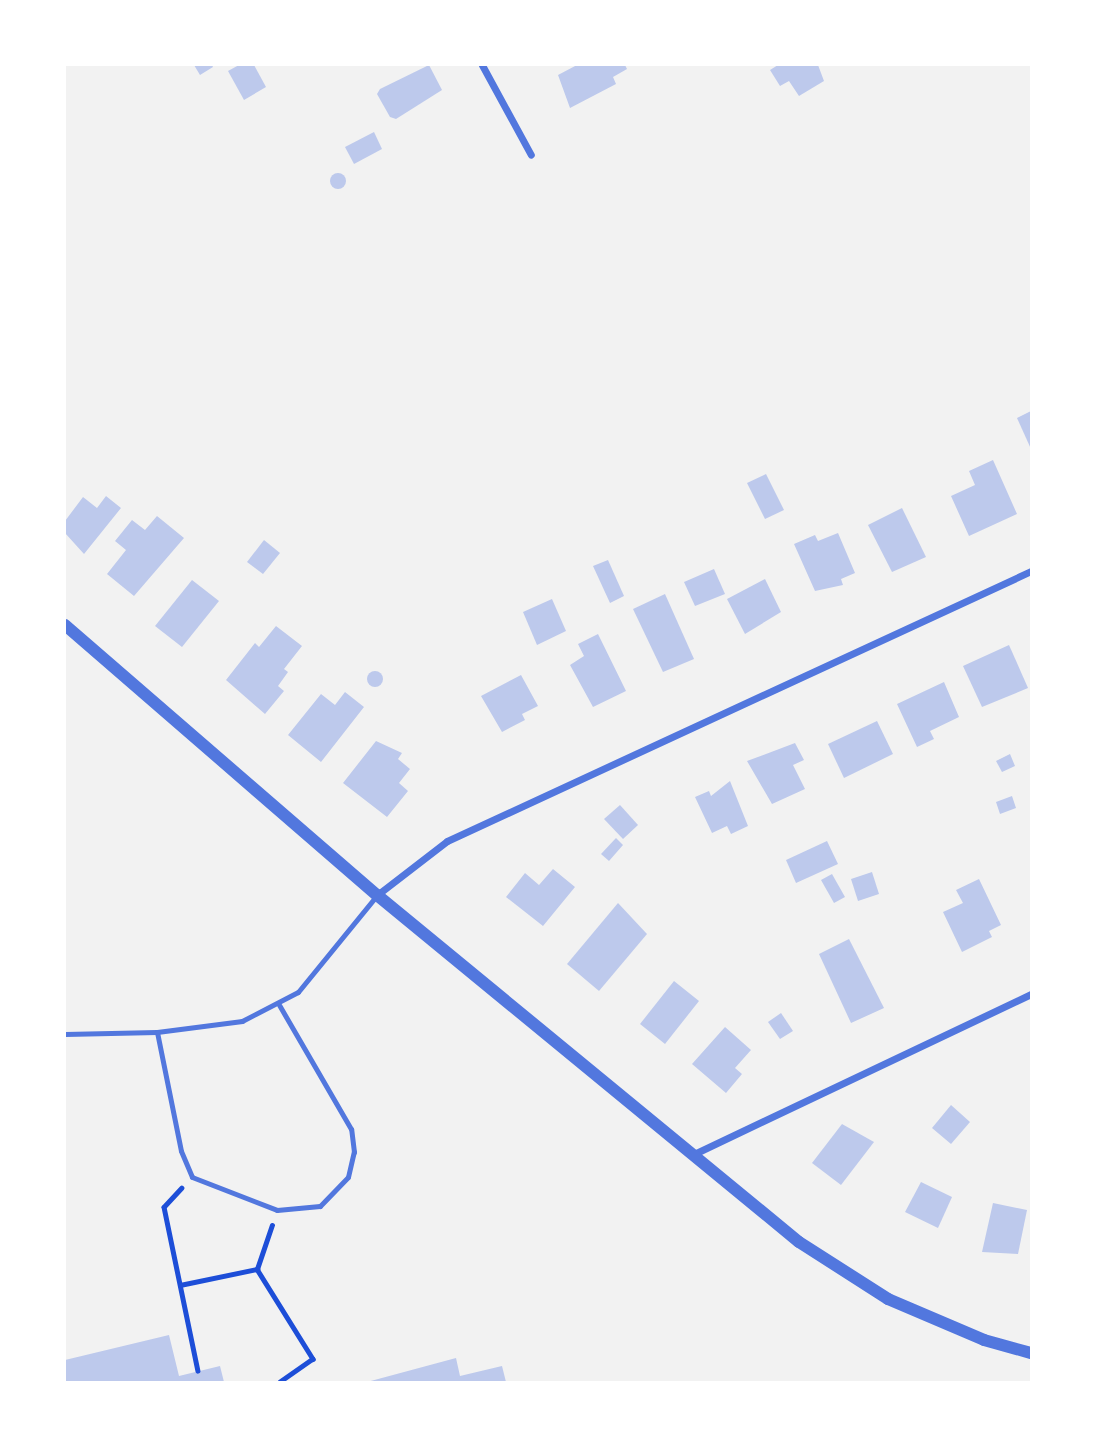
<!DOCTYPE html>
<style>
body{margin:0}
#map{position:relative;width:1096px;height:1447px;overflow:hidden;background:#f2f2f2;font-family:"PT Sans Narrow",sans-serif}
div>[style]{position:absolute}
.building>*{inset:0;background:#bdc9ec}
.round{border-radius:50%}
.path>*{height:4.5px;margin:-2.25px;padding:0 2.25px;transform-origin:2.25px;border-radius:2.25px;background:#1d4ed8}
.service>*{height:5px;margin:-2.5px;padding:0 2.5px;transform-origin:2.5px;border-radius:2.5px;background:#5277de}
.minor>*{height:7px;margin:-3.5px;padding:0 3.5px;transform-origin:3.5px;border-radius:3.5px;background:#5277de}
.tertiary>*{height:12px;margin:-6px;padding:0 6px;transform-origin:6px;border-radius:6px;background:#5277de}
span{translate:-50% -50%;white-space:nowrap;text-align:center;line-height:1.15;-webkit-text-stroke:6px #fff;paint-order:stroke}
.frame{position:absolute;inset:0;border:66px solid #fff;pointer-events:none}
</style>
<div id="map">
<div class="building">
<i style="clip-path:polygon(194px 65px,212px 65px,213px 67px,200px 75px)"></i>
<i style="clip-path:polygon(239px 65px,254px 65px,266px 87px,244px 100px,228px 71px)"></i>
<i style="clip-path:polygon(429px 65px,442px 90px,396px 119px,390px 117px,377px 94px,380px 89px)"></i>
<i style="clip-path:polygon(577px 65px,625px 65px,627px 69px,613px 77px,616px 84px,570px 108px,558px 75px)"></i>
<i style="clip-path:polygon(778px 65px,818px 65px,824px 81px,799px 96px,789px 81px,780px 86px,770px 70px)"></i>
<i style="clip-path:polygon(374px 132px,382px 149px,354px 164px,345px 147px)"></i>
<i class="round" style="left:330px;top:173px;width:16px;height:16px"></i>
<i style="clip-path:polygon(1031px 411px,1031px 449px,1017px 418px)"></i>
<i style="clip-path:polygon(993px 460px,1017px 514px,969px 536px,951px 496px,975px 485px,969px 471px)"></i>
<i style="clip-path:polygon(766px 474px,784px 510px,765px 519px,747px 483px)"></i>
<i style="clip-path:polygon(106px 496px,121px 508px,84px 554px,65px 533px,65px 521px,83px 497px,97px 508px)"></i>
<i style="clip-path:polygon(902px 508px,926px 557px,892px 572px,868px 525px)"></i>
<i style="clip-path:polygon(157px 516px,184px 538px,134px 596px,107px 574px,126px 550px,115px 541px,132px 520px,145px 530px)"></i>
<i style="clip-path:polygon(838px 533px,855px 573px,841px 579px,843px 585px,815px 591px,794px 544px,815px 535px,818px 541px)"></i>
<i style="clip-path:polygon(264px 540px,280px 553px,263px 574px,247px 562px)"></i>
<i style="clip-path:polygon(608px 560px,624px 596px,610px 603px,593px 566px)"></i>
<i style="clip-path:polygon(714px 569px,725px 594px,695px 606px,684px 582px)"></i>
<i style="clip-path:polygon(765px 579px,781px 612px,745px 634px,727px 599px)"></i>
<i style="clip-path:polygon(192px 580px,219px 601px,182px 647px,155px 626px)"></i>
<i style="clip-path:polygon(665px 594px,694px 659px,663px 672px,633px 609px)"></i>
<i style="clip-path:polygon(552px 599px,566px 631px,537px 645px,523px 612px)"></i>
<i style="clip-path:polygon(276px 626px,302px 646px,284px 669px,288px 672px,278px 686px,284px 691px,265px 714px,226px 680px,255px 643px,259px 647px)"></i>
<i style="clip-path:polygon(598px 634px,626px 691px,593px 707px,570px 665px,584px 656px,578px 644px)"></i>
<i style="clip-path:polygon(1009px 645px,1028px 688px,982px 707px,963px 666px)"></i>
<i class="round" style="left:367px;top:671px;width:16px;height:16px"></i>
<i style="clip-path:polygon(521px 675px,538px 706px,522px 714px,525px 720px,502px 732px,481px 696px)"></i>
<i style="clip-path:polygon(944px 682px,959px 717px,930px 731px,934px 739px,917px 747px,897px 704px)"></i>
<i style="clip-path:polygon(345px 692px,364px 707px,321px 762px,288px 735px,321px 694px,335px 705px)"></i>
<i style="clip-path:polygon(877px 721px,893px 754px,844px 778px,828px 744px)"></i>
<i style="clip-path:polygon(376px 741px,402px 753px,398px 759px,410px 769px,399px 783px,408px 791px,387px 817px,343px 783px)"></i>
<i style="clip-path:polygon(795px 743px,804px 760px,793px 765px,805px 789px,772px 804px,747px 761px)"></i>
<i style="clip-path:polygon(1010px 754px,1015px 766px,1002px 772px,996px 761px)"></i>
<i style="clip-path:polygon(730px 781px,748px 826px,731px 834px,727px 826px,712px 833px,695px 797px,709px 791px,711px 796px)"></i>
<i style="clip-path:polygon(1012px 796px,1016px 808px,1000px 814px,996px 802px)"></i>
<i style="clip-path:polygon(620px 805px,638px 825px,623px 839px,604px 819px)"></i>
<i style="clip-path:polygon(616px 838px,623px 845px,609px 861px,601px 854px)"></i>
<i style="clip-path:polygon(827px 841px,838px 864px,796px 883px,786px 860px)"></i>
<i style="clip-path:polygon(553px 869px,575px 887px,543px 926px,506px 897px,525px 873px,539px 885px)"></i>
<i style="clip-path:polygon(872px 872px,879px 894px,858px 901px,851px 879px)"></i>
<i style="clip-path:polygon(832px 874px,845px 897px,834px 903px,821px 880px)"></i>
<i style="clip-path:polygon(979px 879px,1001px 925px,989px 931px,992px 937px,962px 952px,943px 912px,963px 903px,956px 890px)"></i>
<i style="clip-path:polygon(618px 903px,647px 934px,599px 991px,567px 964px)"></i>
<i style="clip-path:polygon(849px 939px,884px 1008px,851px 1023px,819px 954px)"></i>
<i style="clip-path:polygon(674px 981px,699px 1001px,665px 1044px,640px 1024px)"></i>
<i style="clip-path:polygon(781px 1013px,793px 1031px,780px 1039px,768px 1022px)"></i>
<i style="clip-path:polygon(725px 1027px,751px 1050px,735px 1068px,742px 1074px,726px 1093px,692px 1064px)"></i>
<i style="clip-path:polygon(951px 1105px,970px 1122px,951px 1144px,932px 1128px)"></i>
<i style="clip-path:polygon(842px 1124px,874px 1142px,841px 1185px,812px 1163px)"></i>
<i style="clip-path:polygon(921px 1182px,952px 1197px,938px 1228px,905px 1212px)"></i>
<i style="clip-path:polygon(993px 1203px,1027px 1210px,1018px 1254px,982px 1252px)"></i>
<i style="clip-path:polygon(169px 1335px,179px 1376px,220px 1366px,224px 1382px,65px 1382px,65px 1360px)"></i>
<i style="clip-path:polygon(456px 1358px,460px 1376px,502px 1366px,506px 1382px,367px 1382px)"></i>
</div>
<div class="path">
<i style="left:182px;top:1188px;width:26px;rotate:133deg"></i>
<i style="left:164px;top:1207px;width:167px;rotate:78.3deg"></i>
<i style="left:257px;top:1269px;width:106px;rotate:58.1deg"></i>
<i style="left:313px;top:1359px;width:40px;rotate:145.1deg"></i>
<i style="left:180px;top:1285px;width:79px;rotate:-11.7deg"></i>
<i style="left:257px;top:1269px;width:46px;rotate:-71.2deg"></i>
</div>
<div class="service">
<i style="left:157px;top:1032px;width:121px;rotate:78.6deg"></i>
<i style="left:181px;top:1151px;width:28px;rotate:67deg"></i>
<i style="left:192px;top:1177px;width:91px;rotate:21.2deg"></i>
<i style="left:277px;top:1210px;width:43px;rotate:-5.3deg"></i>
<i style="left:320px;top:1206px;width:40px;rotate:-46deg"></i>
<i style="left:348px;top:1177px;width:26px;rotate:-77deg"></i>
<i style="left:354px;top:1152px;width:23px;rotate:-97deg"></i>
<i style="left:351px;top:1129px;width:143px;rotate:-120.1deg"></i>
<i style="left:65px;top:1034px;width:92px;rotate:-1.2deg"></i>
<i style="left:157px;top:1032px;width:86px;rotate:-7.4deg"></i>
<i style="left:242px;top:1021px;width:63px;rotate:-27.4deg"></i>
<i style="left:298px;top:992px;width:125px;rotate:-50.8deg"></i>
</div>
<div class="minor">
<i style="left:482px;top:65px;width:102px;rotate:61.4deg"></i>
<i style="left:377px;top:895px;width:88px;rotate:-37.6deg"></i>
<i style="left:447px;top:841px;width:643px;rotate:-24.81deg"></i>
<i style="left:694px;top:1154px;width:373px;rotate:-25.4deg"></i>
</div>
<div class="tertiary">
<i style="left:65px;top:625px;width:413px;rotate:40.9deg"></i>
<i style="left:377px;top:895px;width:546px;rotate:39.43deg"></i>
<i style="left:799px;top:1242px;width:106px;rotate:32.6deg"></i>
<i style="left:888px;top:1299px;width:104px;rotate:23.1deg"></i>
<i style="left:984px;top:1340px;width:49px;rotate:15.5deg"></i>
</div>
<div class="frame"></div>
</div>
